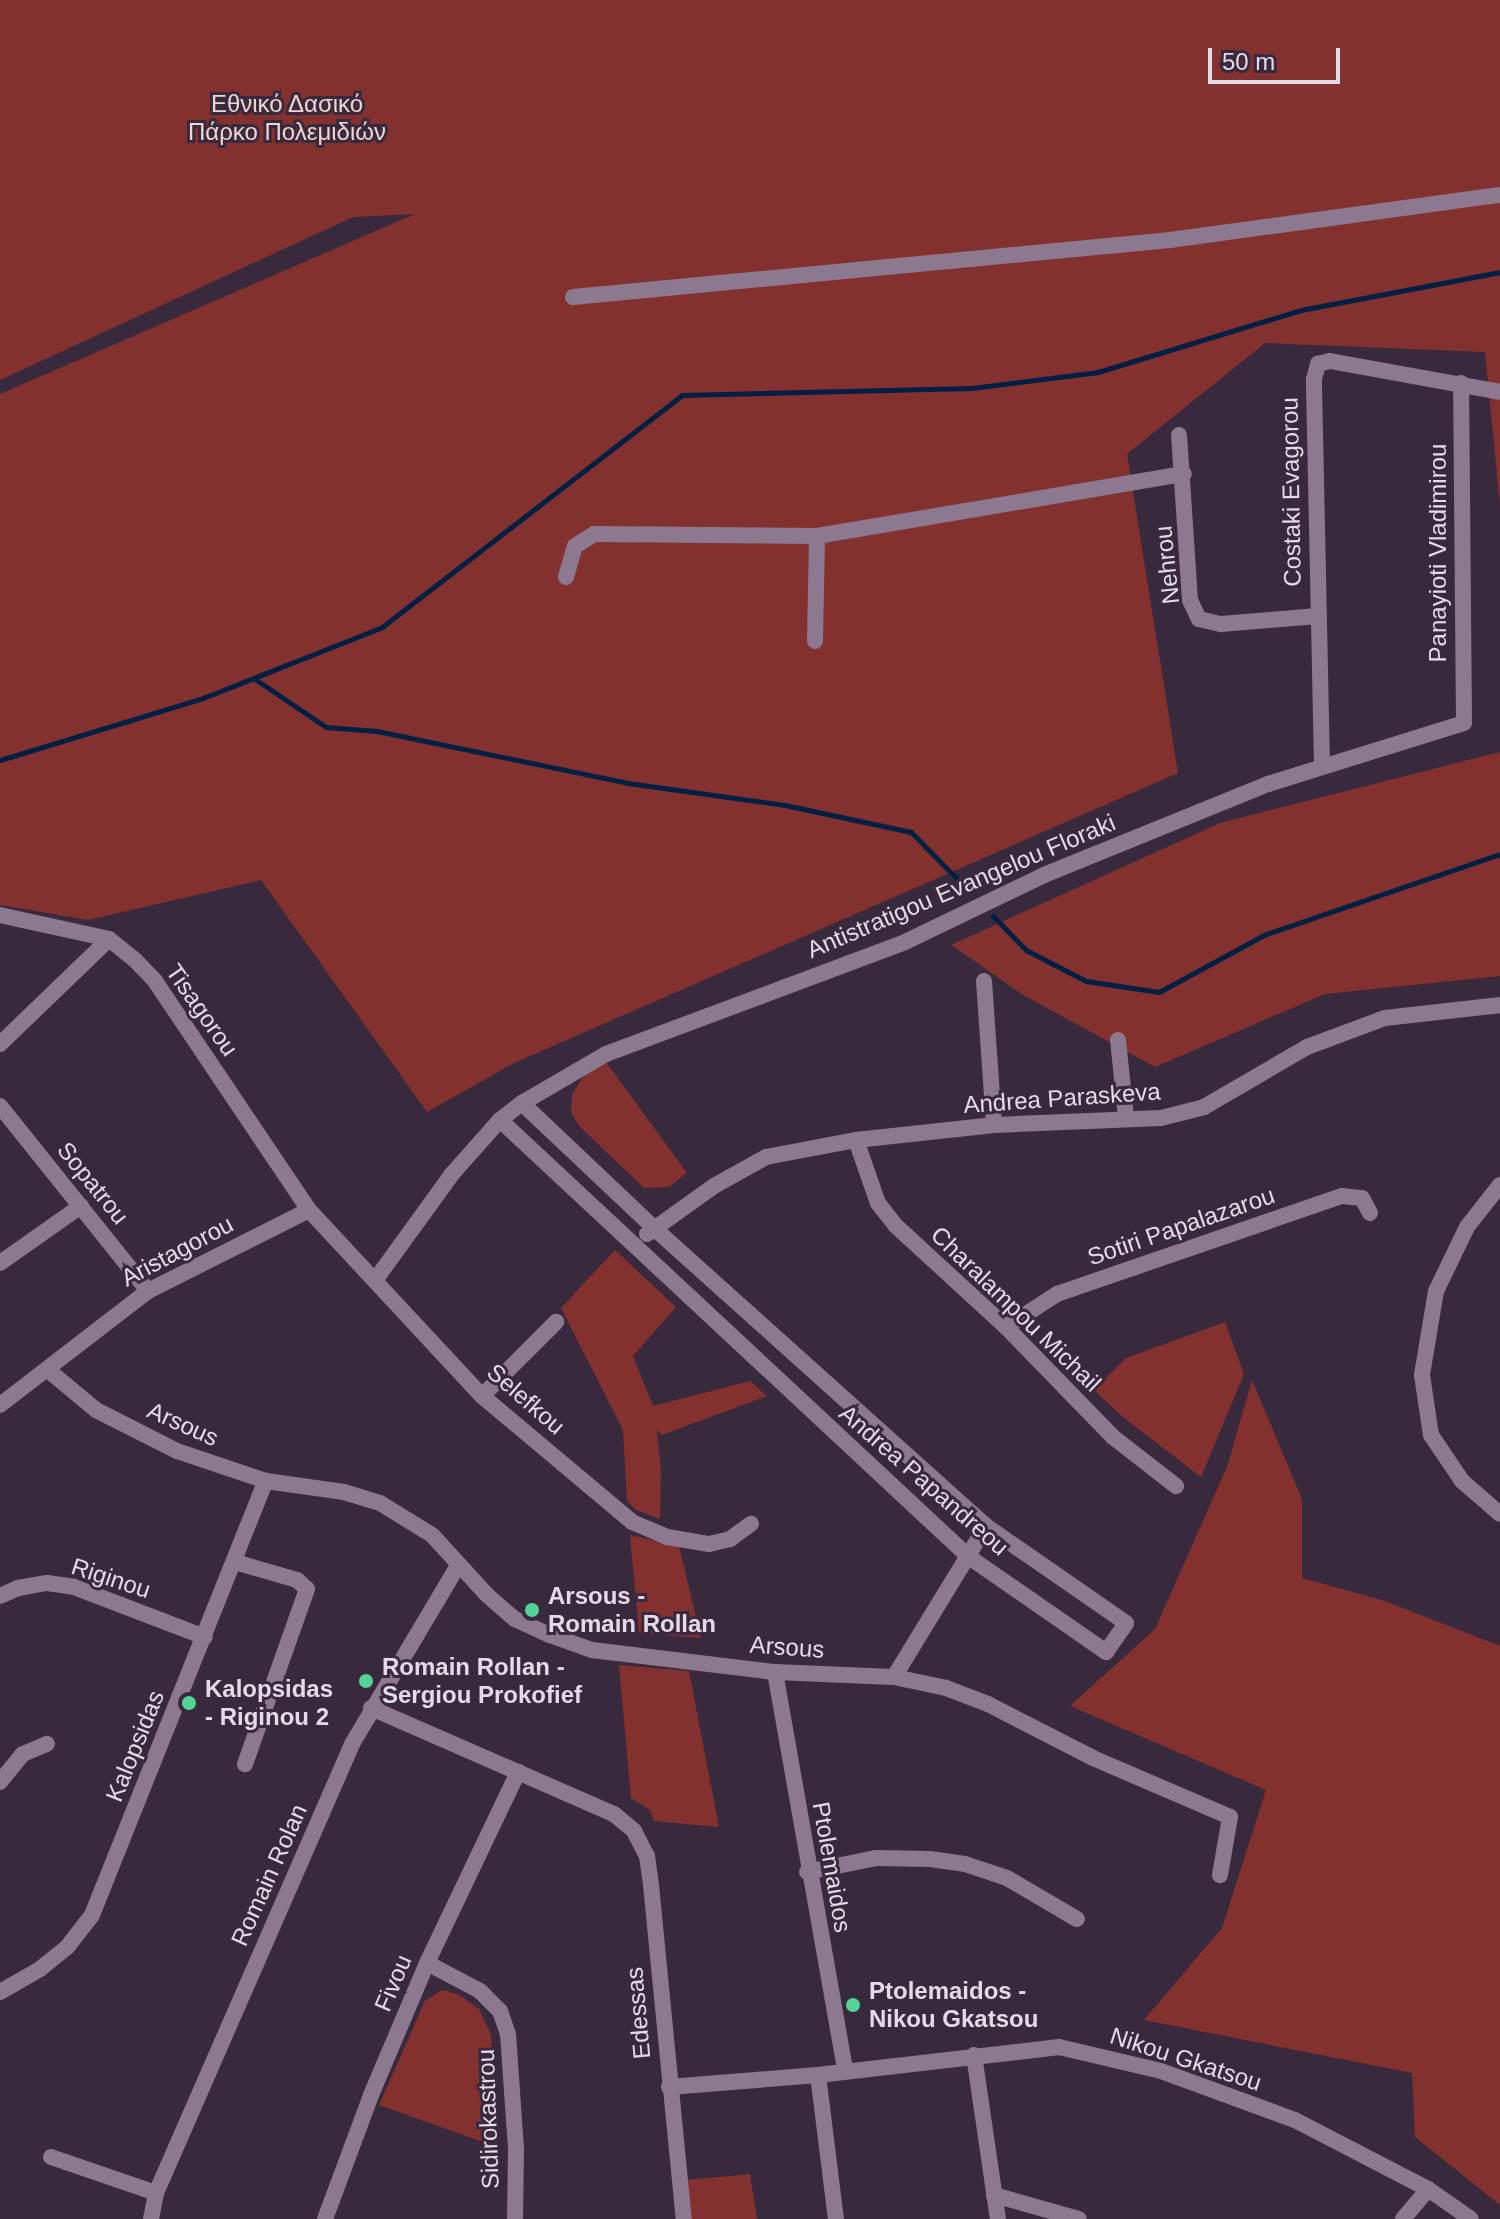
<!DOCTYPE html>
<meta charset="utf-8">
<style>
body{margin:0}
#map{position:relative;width:1500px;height:2219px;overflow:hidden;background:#39293c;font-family:Arial,sans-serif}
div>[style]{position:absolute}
.green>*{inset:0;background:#83312f}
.stream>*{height:5px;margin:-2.5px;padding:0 2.5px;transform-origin:2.5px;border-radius:2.5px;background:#031f42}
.street>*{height:16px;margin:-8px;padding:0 8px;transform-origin:8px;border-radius:8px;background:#8c7990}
.dots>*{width:22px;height:22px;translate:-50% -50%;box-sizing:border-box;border:4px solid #39293c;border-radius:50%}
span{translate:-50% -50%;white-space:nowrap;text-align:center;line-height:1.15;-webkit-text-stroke:6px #39293c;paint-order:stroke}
.park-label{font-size:24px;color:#efd4d1}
.street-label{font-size:24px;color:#e5dae7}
.poi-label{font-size:24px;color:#e5dae7;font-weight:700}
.left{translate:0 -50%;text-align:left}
.scale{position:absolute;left:1208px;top:48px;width:132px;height:36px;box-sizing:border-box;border:4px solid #e5dae7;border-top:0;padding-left:10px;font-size:24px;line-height:28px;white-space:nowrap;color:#e5dae7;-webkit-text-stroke:6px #39293c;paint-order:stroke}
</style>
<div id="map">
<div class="green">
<i style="clip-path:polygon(0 0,1500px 0,1500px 506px,1485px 352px,1265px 343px,1127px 454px,1178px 773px,514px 1063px,427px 1112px,261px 880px,88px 920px,0 905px,0 394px,415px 214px,353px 217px,0 380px)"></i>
<i style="clip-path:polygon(1500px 752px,1500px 976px,1325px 994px,1155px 1067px,1025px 996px,951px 945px,1220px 823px)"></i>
<i style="clip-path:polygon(606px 1062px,687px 1173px,669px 1187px,644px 1188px,579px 1126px,571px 1112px,572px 1094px,583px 1077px)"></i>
<i style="clip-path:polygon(615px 1250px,676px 1307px,633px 1356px,653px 1406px,750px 1381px,767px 1396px,662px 1435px,657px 1430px,661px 1471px,660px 1519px,636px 1510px,627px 1501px,623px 1430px,561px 1308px)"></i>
<i style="clip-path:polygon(1225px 1322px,1244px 1374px,1201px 1477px,1124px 1418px,1094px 1390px,1126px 1358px)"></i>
<i style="clip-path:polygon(1252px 1380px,1302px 1499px,1302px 1578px,1385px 1601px,1500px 1646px,1500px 2205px,1415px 2137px,1412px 2073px,1144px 2020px,1222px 1928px,1266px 1790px,1070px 1706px,1155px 1629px,1227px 1467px)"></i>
<i style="clip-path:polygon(630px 1535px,679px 1546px,701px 1638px,639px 1633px)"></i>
<i style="clip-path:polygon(619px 1665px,689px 1671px,719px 1827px,654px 1821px,650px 1810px,631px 1798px)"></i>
<i style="clip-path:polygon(442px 1990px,460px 1995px,479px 2009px,491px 2034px,497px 2147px,379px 2105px,425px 2001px)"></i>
<i style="clip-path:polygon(750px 2174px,757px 2219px,691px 2219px,686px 2180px)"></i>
</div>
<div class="stream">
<i style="left:255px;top:679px;width:86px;rotate:34.1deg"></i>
<i style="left:326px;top:727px;width:51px;rotate:4.5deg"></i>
<i style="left:377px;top:731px;width:256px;rotate:11.7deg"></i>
<i style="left:628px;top:783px;width:159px;rotate:8deg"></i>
<i style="left:785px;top:805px;width:129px;rotate:12.1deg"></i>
<i style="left:911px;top:832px;width:74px;rotate:45.5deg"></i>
<i style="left:0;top:760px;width:212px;rotate:-17deg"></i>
<i style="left:203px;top:698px;width:193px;rotate:-21.6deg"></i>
<i style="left:382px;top:627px;width:379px;rotate:-37.7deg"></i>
<i style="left:682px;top:395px;width:290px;rotate:-1.4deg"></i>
<i style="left:972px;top:388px;width:127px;rotate:-7.2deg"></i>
<i style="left:1098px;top:372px;width:212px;rotate:-17deg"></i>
<i style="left:1301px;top:310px;width:203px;rotate:-10.8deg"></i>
<i style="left:993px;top:916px;width:47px;rotate:45.9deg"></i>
<i style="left:1026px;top:950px;width:68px;rotate:27.3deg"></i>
<i style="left:1086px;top:981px;width:74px;rotate:8.6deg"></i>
<i style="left:1159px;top:992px;width:122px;rotate:-28.5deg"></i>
<i style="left:1266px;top:934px;width:247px;rotate:-18.9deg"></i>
</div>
<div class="street">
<i style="left:573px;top:297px;width:600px;rotate:-5.45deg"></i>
<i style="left:1170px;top:240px;width:333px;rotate:-7.8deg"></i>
<i style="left:1179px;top:435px;width:165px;rotate:86.2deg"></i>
<i style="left:1190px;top:600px;width:21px;rotate:65deg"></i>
<i style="left:1199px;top:619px;width:23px;rotate:13deg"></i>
<i style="left:1221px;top:624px;width:97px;rotate:-4.7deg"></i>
<i style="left:566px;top:577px;width:32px;rotate:-74deg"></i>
<i style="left:575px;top:546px;width:22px;rotate:-32deg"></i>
<i style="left:594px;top:534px;width:223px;rotate:0.5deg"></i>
<i style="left:817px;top:536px;width:372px;rotate:-9.6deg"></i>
<i style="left:815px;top:641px;width:105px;rotate:-88.9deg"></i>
<i style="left:1322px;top:766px;width:387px;rotate:-91.2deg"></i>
<i style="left:1314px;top:379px;width:16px;rotate:-75deg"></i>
<i style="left:1318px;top:364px;width:12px;rotate:-14deg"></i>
<i style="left:1330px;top:361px;width:173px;rotate:10.3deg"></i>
<i style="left:0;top:915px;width:112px;rotate:12.4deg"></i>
<i style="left:109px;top:939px;width:33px;rotate:39deg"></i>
<i style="left:135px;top:960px;width:29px;rotate:46deg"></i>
<i style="left:155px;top:981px;width:276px;rotate:56.1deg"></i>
<i style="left:309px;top:1210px;width:254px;rotate:47.1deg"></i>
<i style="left:482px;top:1396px;width:196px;rotate:40deg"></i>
<i style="left:632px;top:1522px;width:38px;rotate:23deg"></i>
<i style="left:667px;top:1537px;width:43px;rotate:9.5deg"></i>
<i style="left:709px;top:1544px;width:22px;rotate:-13deg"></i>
<i style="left:730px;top:1539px;width:26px;rotate:-36deg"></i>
<i style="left:984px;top:981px;width:144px;rotate:86deg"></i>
<i style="left:1118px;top:1040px;width:78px;rotate:84.1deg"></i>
<i style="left:0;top:1044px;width:151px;rotate:-43.9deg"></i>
<i style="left:0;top:1106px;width:237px;rotate:51.3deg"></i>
<i style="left:500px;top:1120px;width:641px;rotate:42.98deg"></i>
<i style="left:969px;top:1557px;width:167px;rotate:34.7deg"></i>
<i style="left:1106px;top:1652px;width:35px;rotate:-55deg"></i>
<i style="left:1126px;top:1623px;width:170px;rotate:-145.3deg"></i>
<i style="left:986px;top:1526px;width:448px;rotate:-138.1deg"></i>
<i style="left:653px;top:1227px;width:180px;rotate:-136.6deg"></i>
<i style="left:856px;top:1140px;width:67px;rotate:70.8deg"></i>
<i style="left:878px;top:1203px;width:28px;rotate:52deg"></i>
<i style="left:895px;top:1225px;width:151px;rotate:42.6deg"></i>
<i style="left:1006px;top:1327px;width:153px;rotate:45.8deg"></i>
<i style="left:1113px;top:1437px;width:80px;rotate:37.9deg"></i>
<i style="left:1500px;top:1185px;width:53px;rotate:128.2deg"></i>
<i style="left:1467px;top:1227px;width:71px;rotate:115.8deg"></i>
<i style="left:1436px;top:1291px;width:85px;rotate:99.5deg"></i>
<i style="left:1422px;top:1375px;width:61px;rotate:81.5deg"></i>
<i style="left:1431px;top:1435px;width:55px;rotate:56deg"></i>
<i style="left:1462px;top:1481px;width:50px;rotate:41deg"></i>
<i style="left:647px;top:1234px;width:82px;rotate:-35.6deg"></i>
<i style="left:714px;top:1186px;width:60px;rotate:-29.1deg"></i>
<i style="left:766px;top:1157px;width:92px;rotate:-10.7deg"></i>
<i style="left:856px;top:1140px;width:139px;rotate:-6.2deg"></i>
<i style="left:994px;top:1125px;width:167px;rotate:-2.4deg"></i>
<i style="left:1161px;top:1118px;width:44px;rotate:-14.3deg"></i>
<i style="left:1204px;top:1107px;width:119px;rotate:-30.2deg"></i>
<i style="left:1307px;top:1047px;width:83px;rotate:-20.4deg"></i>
<i style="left:1385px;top:1018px;width:116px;rotate:-6.4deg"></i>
<i style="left:0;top:1263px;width:99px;rotate:-35.1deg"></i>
<i style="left:376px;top:1279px;width:130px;rotate:-54.1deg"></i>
<i style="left:452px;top:1174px;width:72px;rotate:-48.4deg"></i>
<i style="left:500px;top:1120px;width:28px;rotate:-38deg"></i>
<i style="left:522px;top:1103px;width:97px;rotate:-30.3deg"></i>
<i style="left:606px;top:1054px;width:319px;rotate:-20.5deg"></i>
<i style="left:905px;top:942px;width:154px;rotate:-25.7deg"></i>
<i style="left:1044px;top:875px;width:242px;rotate:-22.1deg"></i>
<i style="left:1268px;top:784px;width:205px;rotate:-17.3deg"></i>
<i style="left:1464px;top:723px;width:340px;rotate:-90.5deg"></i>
<i style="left:1006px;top:1327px;width:61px;rotate:-32.9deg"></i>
<i style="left:1057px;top:1294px;width:301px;rotate:-19deg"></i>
<i style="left:1342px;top:1196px;width:20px;rotate:6deg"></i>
<i style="left:1362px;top:1198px;width:17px;rotate:62deg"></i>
<i style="left:48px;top:1370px;width:62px;rotate:39.8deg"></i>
<i style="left:96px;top:1410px;width:91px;rotate:26.8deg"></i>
<i style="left:177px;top:1451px;width:94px;rotate:18.6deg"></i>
<i style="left:266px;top:1481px;width:79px;rotate:8deg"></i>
<i style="left:344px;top:1492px;width:38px;rotate:17deg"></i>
<i style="left:380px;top:1503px;width:61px;rotate:31.6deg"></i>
<i style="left:432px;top:1535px;width:81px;rotate:47.5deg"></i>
<i style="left:487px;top:1595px;width:37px;rotate:41deg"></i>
<i style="left:515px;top:1619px;width:38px;rotate:25deg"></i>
<i style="left:550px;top:1635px;width:45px;rotate:19.7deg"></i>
<i style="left:592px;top:1650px;width:184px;rotate:6.9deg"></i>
<i style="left:775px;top:1672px;width:119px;rotate:2.4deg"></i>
<i style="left:894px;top:1677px;width:53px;rotate:11.9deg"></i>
<i style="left:946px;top:1688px;width:45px;rotate:20.9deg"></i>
<i style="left:988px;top:1704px;width:118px;rotate:27.2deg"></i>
<i style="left:1093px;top:1758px;width:149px;rotate:23.3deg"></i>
<i style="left:1230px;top:1817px;width:59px;rotate:99.8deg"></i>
<i style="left:482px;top:1396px;width:105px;rotate:-45deg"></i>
<i style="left:0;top:1405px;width:187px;rotate:-37.6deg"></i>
<i style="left:148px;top:1291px;width:180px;rotate:-26.7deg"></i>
<i style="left:235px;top:1562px;width:65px;rotate:16.2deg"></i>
<i style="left:297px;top:1580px;width:13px;rotate:42deg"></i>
<i style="left:307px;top:1589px;width:186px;rotate:109.5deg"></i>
<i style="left:0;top:1596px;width:20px;rotate:-24deg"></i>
<i style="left:18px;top:1588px;width:29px;rotate:-10deg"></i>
<i style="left:47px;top:1583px;width:27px;rotate:8deg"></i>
<i style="left:74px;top:1587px;width:140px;rotate:20.9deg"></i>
<i style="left:775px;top:1672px;width:405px;rotate:80deg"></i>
<i style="left:894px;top:1677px;width:177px;rotate:-58.6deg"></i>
<i style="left:371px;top:1708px;width:265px;rotate:23.6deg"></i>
<i style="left:614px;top:1814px;width:26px;rotate:40deg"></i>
<i style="left:634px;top:1831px;width:28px;rotate:63deg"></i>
<i style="left:647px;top:1856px;width:29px;rotate:82deg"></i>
<i style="left:651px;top:1885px;width:336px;rotate:84.4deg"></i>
<i style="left:0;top:1782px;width:36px;rotate:-51deg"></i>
<i style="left:23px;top:1754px;width:26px;rotate:-23deg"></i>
<i style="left:807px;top:1872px;width:70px;rotate:-11.5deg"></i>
<i style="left:876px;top:1858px;width:54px;rotate:1.1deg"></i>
<i style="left:930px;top:1859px;width:35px;rotate:8deg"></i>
<i style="left:965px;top:1864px;width:44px;rotate:18.4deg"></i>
<i style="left:1007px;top:1878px;width:81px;rotate:30.4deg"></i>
<i style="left:427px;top:1963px;width:60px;rotate:27.8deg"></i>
<i style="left:480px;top:1991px;width:28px;rotate:45deg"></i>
<i style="left:500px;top:2011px;width:24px;rotate:71deg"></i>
<i style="left:508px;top:2034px;width:115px;rotate:86deg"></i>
<i style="left:516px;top:2149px;width:70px;rotate:90.8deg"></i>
<i style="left:0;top:1992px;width:46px;rotate:-29.9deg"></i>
<i style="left:40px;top:1969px;width:36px;rotate:-39deg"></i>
<i style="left:68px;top:1946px;width:39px;rotate:-52deg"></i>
<i style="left:92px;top:1915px;width:468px;rotate:-68.2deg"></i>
<i style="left:974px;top:2055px;width:166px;rotate:81.7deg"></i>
<i style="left:818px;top:2075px;width:145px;rotate:82.9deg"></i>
<i style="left:669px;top:2087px;width:149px;rotate:-4.6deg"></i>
<i style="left:818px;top:2075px;width:243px;rotate:-6.6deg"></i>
<i style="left:1059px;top:2047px;width:105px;rotate:13.2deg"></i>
<i style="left:1161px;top:2071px;width:143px;rotate:20.1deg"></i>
<i style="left:1295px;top:2120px;width:150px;rotate:27.4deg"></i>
<i style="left:1428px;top:2189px;width:52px;rotate:34.9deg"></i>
<i style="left:51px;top:2157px;width:111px;rotate:18.9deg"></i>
<i style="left:994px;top:2195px;width:88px;rotate:15.8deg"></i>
<i style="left:151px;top:2219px;width:26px;rotate:-79deg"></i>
<i style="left:156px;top:2193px;width:490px;rotate:-66.4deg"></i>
<i style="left:352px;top:1744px;width:209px;rotate:-59.3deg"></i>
<i style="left:325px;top:2219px;width:132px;rotate:-69.6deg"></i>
<i style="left:371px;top:2095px;width:143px;rotate:-67deg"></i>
<i style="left:427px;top:1963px;width:212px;rotate:-64.5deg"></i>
<i style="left:1403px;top:2219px;width:39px;rotate:-50deg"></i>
</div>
<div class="dots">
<i style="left:532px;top:1610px;background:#53d397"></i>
<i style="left:366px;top:1681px;background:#53d397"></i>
<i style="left:189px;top:1703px;background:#53d397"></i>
<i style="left:853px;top:2005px;background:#53d397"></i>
</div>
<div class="park-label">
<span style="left:287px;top:118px">Εθνικό Δασικό<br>Πάρκο Πολεμιδιών</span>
</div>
<div class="street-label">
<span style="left:1291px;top:492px;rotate:-91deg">Costaki Evagorou</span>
<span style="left:1438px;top:553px;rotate:-90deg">Panayioti Vladimirou</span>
<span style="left:1167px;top:565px;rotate:-96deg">Nehrou</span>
<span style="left:961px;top:886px;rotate:-23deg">Antistratigou Evangelou Floraki</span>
<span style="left:202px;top:1010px;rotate:55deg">Tisagorou</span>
<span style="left:1062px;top:1098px;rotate:-4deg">Andrea Paraskeva</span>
<span style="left:93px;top:1183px;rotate:51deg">Sopatrou</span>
<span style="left:1181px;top:1226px;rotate:-19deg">Sotiri Papalazarou</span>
<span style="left:177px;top:1251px;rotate:-28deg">Aristagorou</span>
<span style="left:1016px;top:1309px;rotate:44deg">Charalampou Michail</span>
<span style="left:526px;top:1399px;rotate:41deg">Selefkou</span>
<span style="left:183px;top:1424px;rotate:24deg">Arsous</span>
<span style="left:924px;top:1480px;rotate:41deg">Andrea Papandreou</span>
<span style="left:111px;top:1578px;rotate:18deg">Riginou</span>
<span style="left:787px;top:1647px;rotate:4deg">Arsous</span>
<span style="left:135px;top:1746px;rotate:-68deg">Kalopsidas</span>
<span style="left:832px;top:1867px;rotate:80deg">Ptolemaidos</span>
<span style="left:269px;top:1875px;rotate:-66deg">Romain Rolan</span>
<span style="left:393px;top:1983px;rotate:-67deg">Fivou</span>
<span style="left:638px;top:2013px;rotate:-95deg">Edessas</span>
<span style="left:1186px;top:2059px;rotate:18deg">Nikou Gkatsou</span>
<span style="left:488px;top:2119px;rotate:-92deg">Sidirokastrou</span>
</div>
<div class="poi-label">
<span class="left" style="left:548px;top:1610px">Arsous -<br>Romain Rollan</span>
<span class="left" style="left:382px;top:1681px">Romain Rollan -<br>Sergiou Prokofief</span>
<span class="left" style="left:205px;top:1703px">Kalopsidas<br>- Riginou 2</span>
<span class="left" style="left:869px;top:2005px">Ptolemaidos -<br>Nikou Gkatsou</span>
</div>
<div class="scale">50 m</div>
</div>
